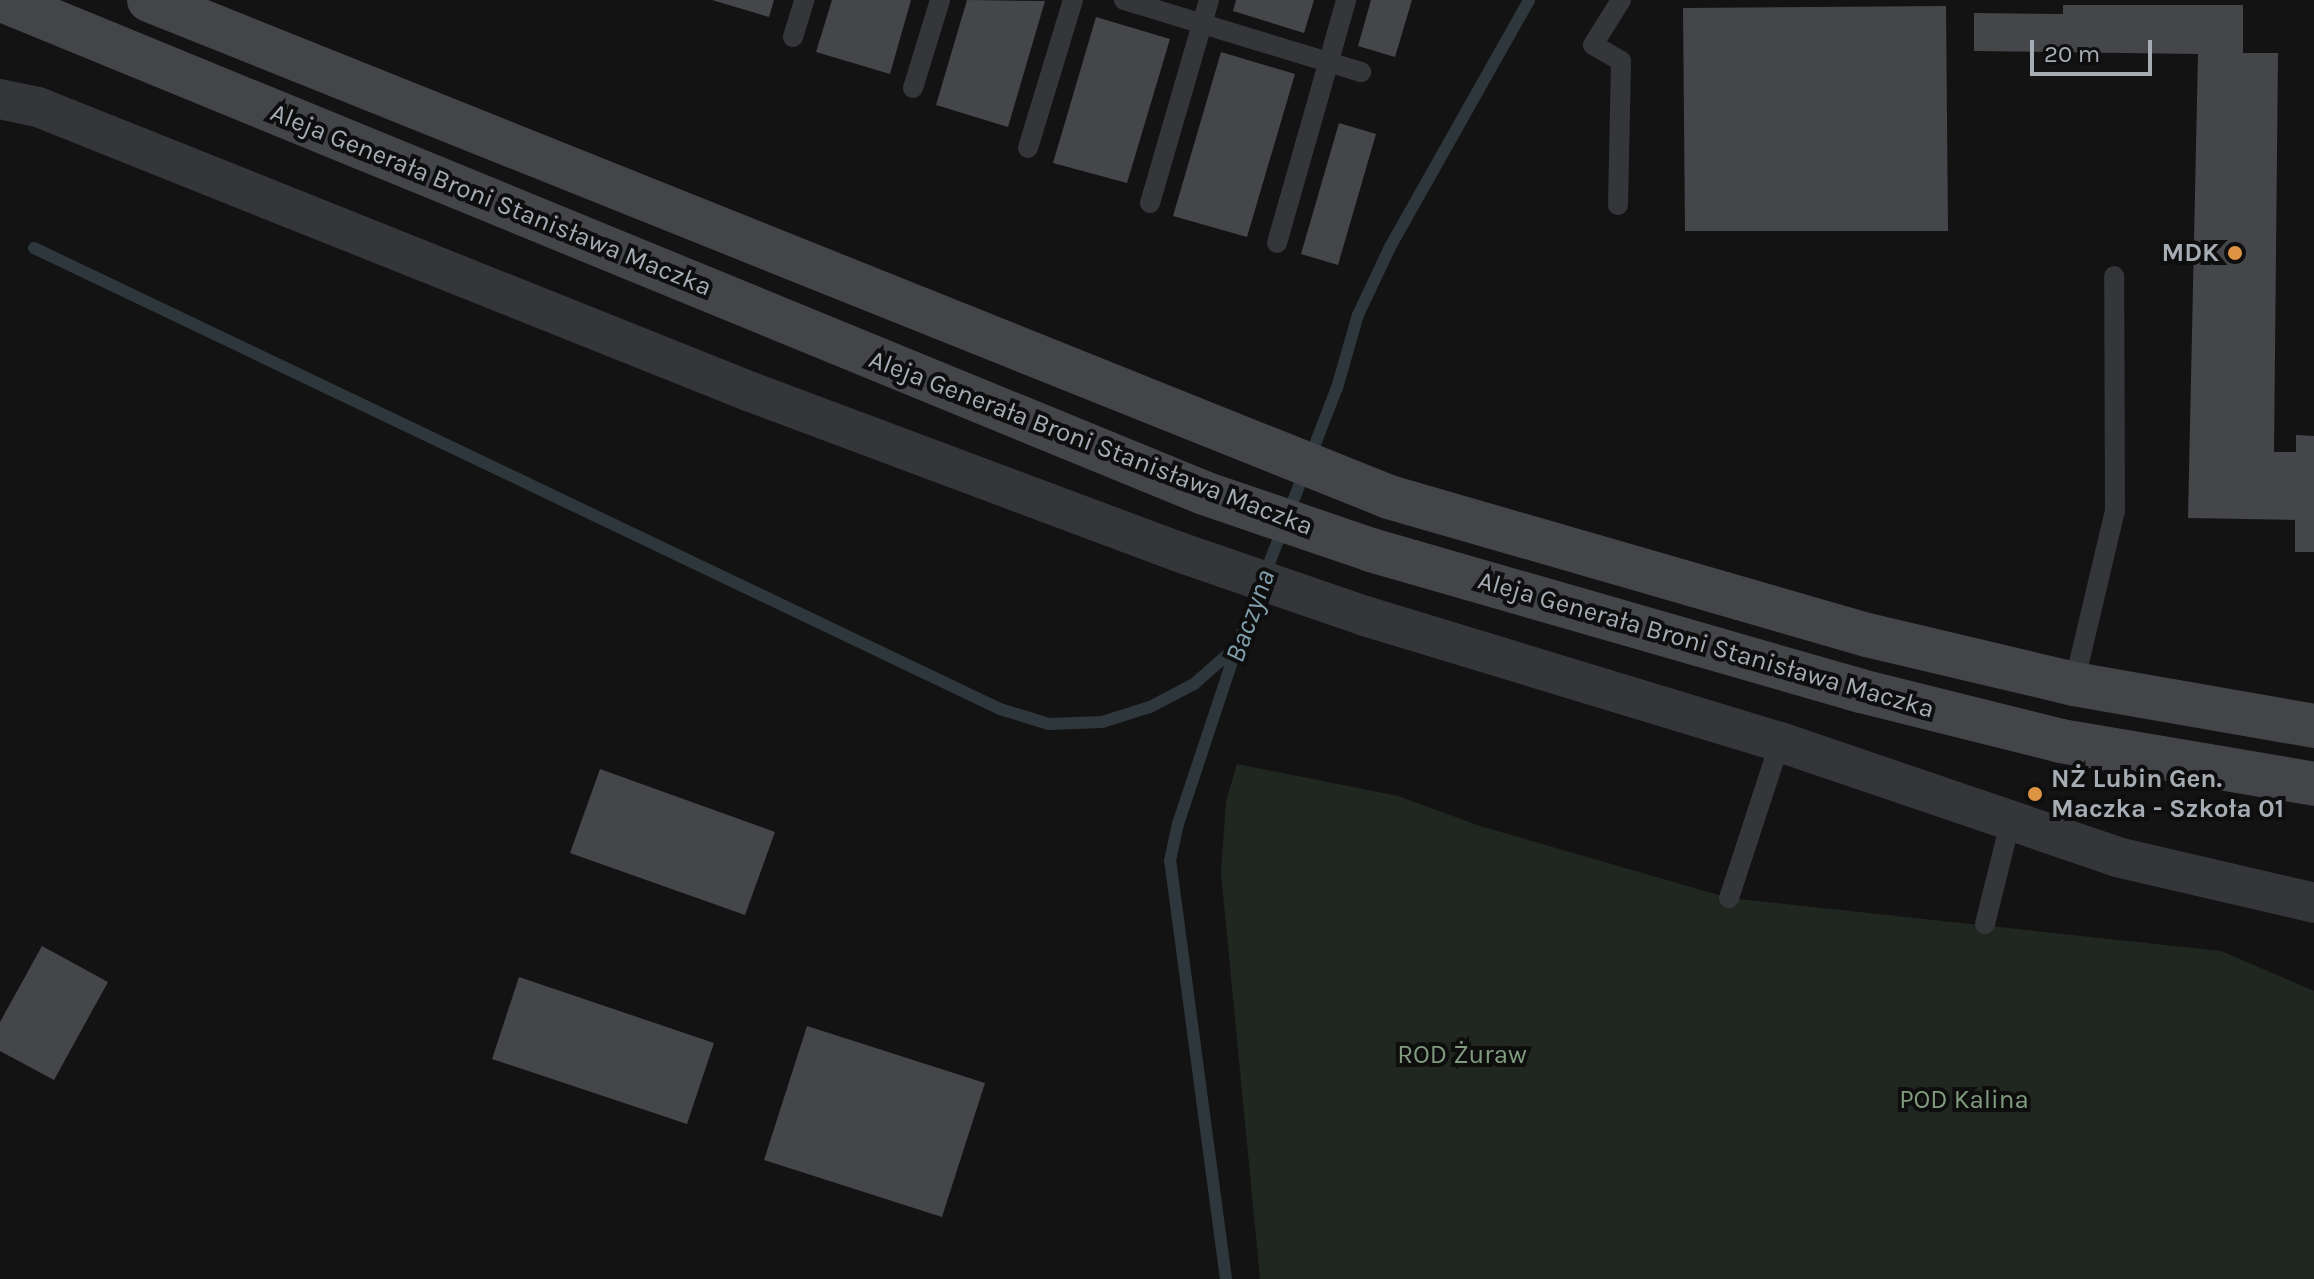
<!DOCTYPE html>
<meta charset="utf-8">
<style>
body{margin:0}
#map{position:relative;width:2314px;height:1279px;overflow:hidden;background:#131314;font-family:Karla,sans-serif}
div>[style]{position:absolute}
.green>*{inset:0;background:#202620}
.stream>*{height:12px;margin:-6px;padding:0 6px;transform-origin:6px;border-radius:6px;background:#2e373c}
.building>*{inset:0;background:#454649}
.lane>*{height:20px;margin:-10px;padding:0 10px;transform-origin:10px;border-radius:10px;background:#343639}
.street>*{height:40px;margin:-20px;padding:0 20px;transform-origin:20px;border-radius:20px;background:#343639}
.secondary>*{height:44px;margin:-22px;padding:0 22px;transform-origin:22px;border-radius:22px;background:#434549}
.dots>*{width:22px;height:22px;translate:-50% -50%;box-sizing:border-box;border:4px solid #0e0e0f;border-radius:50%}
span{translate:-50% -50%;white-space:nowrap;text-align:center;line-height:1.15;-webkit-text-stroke:8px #0e0e0f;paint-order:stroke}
.street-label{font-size:26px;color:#a6acb3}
.poi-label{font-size:26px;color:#a6acb3;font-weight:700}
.right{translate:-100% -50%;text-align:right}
.left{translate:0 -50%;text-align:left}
.park-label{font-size:26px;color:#819c7f}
.water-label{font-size:28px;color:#809dab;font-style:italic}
.scale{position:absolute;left:2030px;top:40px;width:122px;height:36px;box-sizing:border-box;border:4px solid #a6acb3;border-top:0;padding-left:10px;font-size:24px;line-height:28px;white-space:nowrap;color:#a6acb3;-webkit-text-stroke:6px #0e0e0f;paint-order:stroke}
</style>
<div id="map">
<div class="green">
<i style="clip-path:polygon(1237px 764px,1398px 796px,1480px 826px,1729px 898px,2221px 951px,2314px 991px,2314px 1279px,1260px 1279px,1221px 873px,1226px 801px)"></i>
</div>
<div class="stream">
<i style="left:34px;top:248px;width:1070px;rotate:25.51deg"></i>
<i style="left:1000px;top:709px;width:51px;rotate:17deg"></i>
<i style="left:1049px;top:724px;width:53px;rotate:-2.2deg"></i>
<i style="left:1102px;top:722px;width:50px;rotate:-17.4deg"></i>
<i style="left:1150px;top:707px;width:50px;rotate:-27.6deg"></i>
<i style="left:1194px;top:684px;width:55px;rotate:-41.3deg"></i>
<i style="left:1226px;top:1279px;width:422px;rotate:-97.6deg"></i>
<i style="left:1170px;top:861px;width:38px;rotate:-78deg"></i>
<i style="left:1178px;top:824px;width:190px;rotate:-71.6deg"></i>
<i style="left:1238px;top:644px;width:274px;rotate:-68.9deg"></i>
<i style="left:1337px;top:388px;width:76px;rotate:-74deg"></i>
<i style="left:1358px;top:315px;width:75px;rotate:-64.8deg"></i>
<i style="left:1390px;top:247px;width:283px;rotate:-60.6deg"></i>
</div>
<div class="building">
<i style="clip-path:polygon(712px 0,774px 0,769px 17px)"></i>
<i style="clip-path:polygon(832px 0,911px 0,890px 74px,816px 52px)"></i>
<i style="clip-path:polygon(967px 0,1045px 1px,1008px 127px,936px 105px)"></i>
<i style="clip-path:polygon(1236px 0,1314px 0,1304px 33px,1233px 11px)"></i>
<i style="clip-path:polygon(1371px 0,1412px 0,1395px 57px,1358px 46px)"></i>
<i style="clip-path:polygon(2063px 5px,2243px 5px,2243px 53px,2278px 53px,2274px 452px,2296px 452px,2296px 435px,2314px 436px,2314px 552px,2295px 552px,2295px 520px,2188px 518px,2198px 54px,1974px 51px,1974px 13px,2063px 14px)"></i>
<i style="clip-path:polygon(1946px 6px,1948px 231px,1685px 231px,1683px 8px)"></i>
<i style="clip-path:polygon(1096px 17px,1170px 39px,1127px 183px,1053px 163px)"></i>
<i style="clip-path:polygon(1221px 52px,1295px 74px,1247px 237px,1173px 216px)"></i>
<i style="clip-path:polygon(1339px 123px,1376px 134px,1338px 265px,1301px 254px)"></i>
<i style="clip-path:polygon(600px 769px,775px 832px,745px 915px,570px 853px)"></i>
<i style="clip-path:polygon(42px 946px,108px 982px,54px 1080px,0 1051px,0 1022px)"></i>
<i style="clip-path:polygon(519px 977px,714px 1043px,687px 1124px,492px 1059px)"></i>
<i style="clip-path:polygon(807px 1026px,985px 1083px,942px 1217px,764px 1160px)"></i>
</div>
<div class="lane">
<i style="left:1124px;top:0;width:248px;rotate:16.9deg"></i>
<i style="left:793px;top:37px;width:39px;rotate:-73deg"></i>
<i style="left:913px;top:88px;width:92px;rotate:-72.9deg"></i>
<i style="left:1028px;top:148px;width:155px;rotate:-73.1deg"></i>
<i style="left:1150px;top:203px;width:211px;rotate:-73.8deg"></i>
<i style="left:1618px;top:205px;width:144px;rotate:-88.8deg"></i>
<i style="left:1621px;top:61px;width:32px;rotate:-150deg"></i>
<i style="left:1593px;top:45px;width:53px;rotate:-58.1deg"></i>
<i style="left:1277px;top:243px;width:253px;rotate:-74.1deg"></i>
<i style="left:2074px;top:684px;width:178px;rotate:-76.7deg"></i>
<i style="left:2115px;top:511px;width:235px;rotate:-90.2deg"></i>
<i style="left:1729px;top:898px;width:164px;rotate:-71.9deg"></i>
<i style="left:1985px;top:924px;width:108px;rotate:-76.1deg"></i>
</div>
<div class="street">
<i style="left:0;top:99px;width:39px;rotate:12deg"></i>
<i style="left:38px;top:107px;width:768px;rotate:21.79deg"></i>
<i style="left:751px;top:392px;width:457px;rotate:20.5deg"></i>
<i style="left:1179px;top:552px;width:197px;rotate:19deg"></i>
<i style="left:1365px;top:616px;width:434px;rotate:16.9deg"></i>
<i style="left:1780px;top:742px;width:356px;rotate:18.8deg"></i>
<i style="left:2117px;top:857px;width:202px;rotate:13.1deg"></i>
</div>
<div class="secondary">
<i style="left:2px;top:0;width:1299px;rotate:22.3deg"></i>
<i style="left:1204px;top:493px;width:176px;rotate:18.8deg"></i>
<i style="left:1371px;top:550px;width:510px;rotate:16.05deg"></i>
<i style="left:1861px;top:691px;width:206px;rotate:14deg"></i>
<i style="left:2061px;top:741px;width:257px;rotate:9.6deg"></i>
<i style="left:149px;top:0;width:1336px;rotate:21.84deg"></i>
<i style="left:1389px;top:497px;width:498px;rotate:16.1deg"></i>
<i style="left:1867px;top:635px;width:213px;rotate:13.3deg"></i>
<i style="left:2074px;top:684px;width:244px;rotate:9.9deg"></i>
</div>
<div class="dots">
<i style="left:2235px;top:253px;background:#dd9442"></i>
<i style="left:2035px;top:794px;background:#dd9442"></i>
</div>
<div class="street-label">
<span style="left:491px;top:200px;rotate:22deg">Aleja Generała Broni Stanisława Maczka</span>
<span style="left:1091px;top:443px;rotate:21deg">Aleja Generała Broni Stanisława Maczka</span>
<span style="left:1706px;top:645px;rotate:16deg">Aleja Generała Broni Stanisława Maczka</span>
</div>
<div class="poi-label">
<span class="right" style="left:2219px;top:253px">MDK</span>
<span class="left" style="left:2051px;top:794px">NŻ Lubin Gen.<br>Maczka - Szkoła 01</span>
</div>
<div class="park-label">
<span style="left:1462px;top:1055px">ROD Żuraw</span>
<span style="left:1964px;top:1100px">POD Kalina</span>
</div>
<div class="water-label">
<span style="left:1250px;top:616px;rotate:-70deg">Baczyna</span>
</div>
<div class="scale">20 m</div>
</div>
